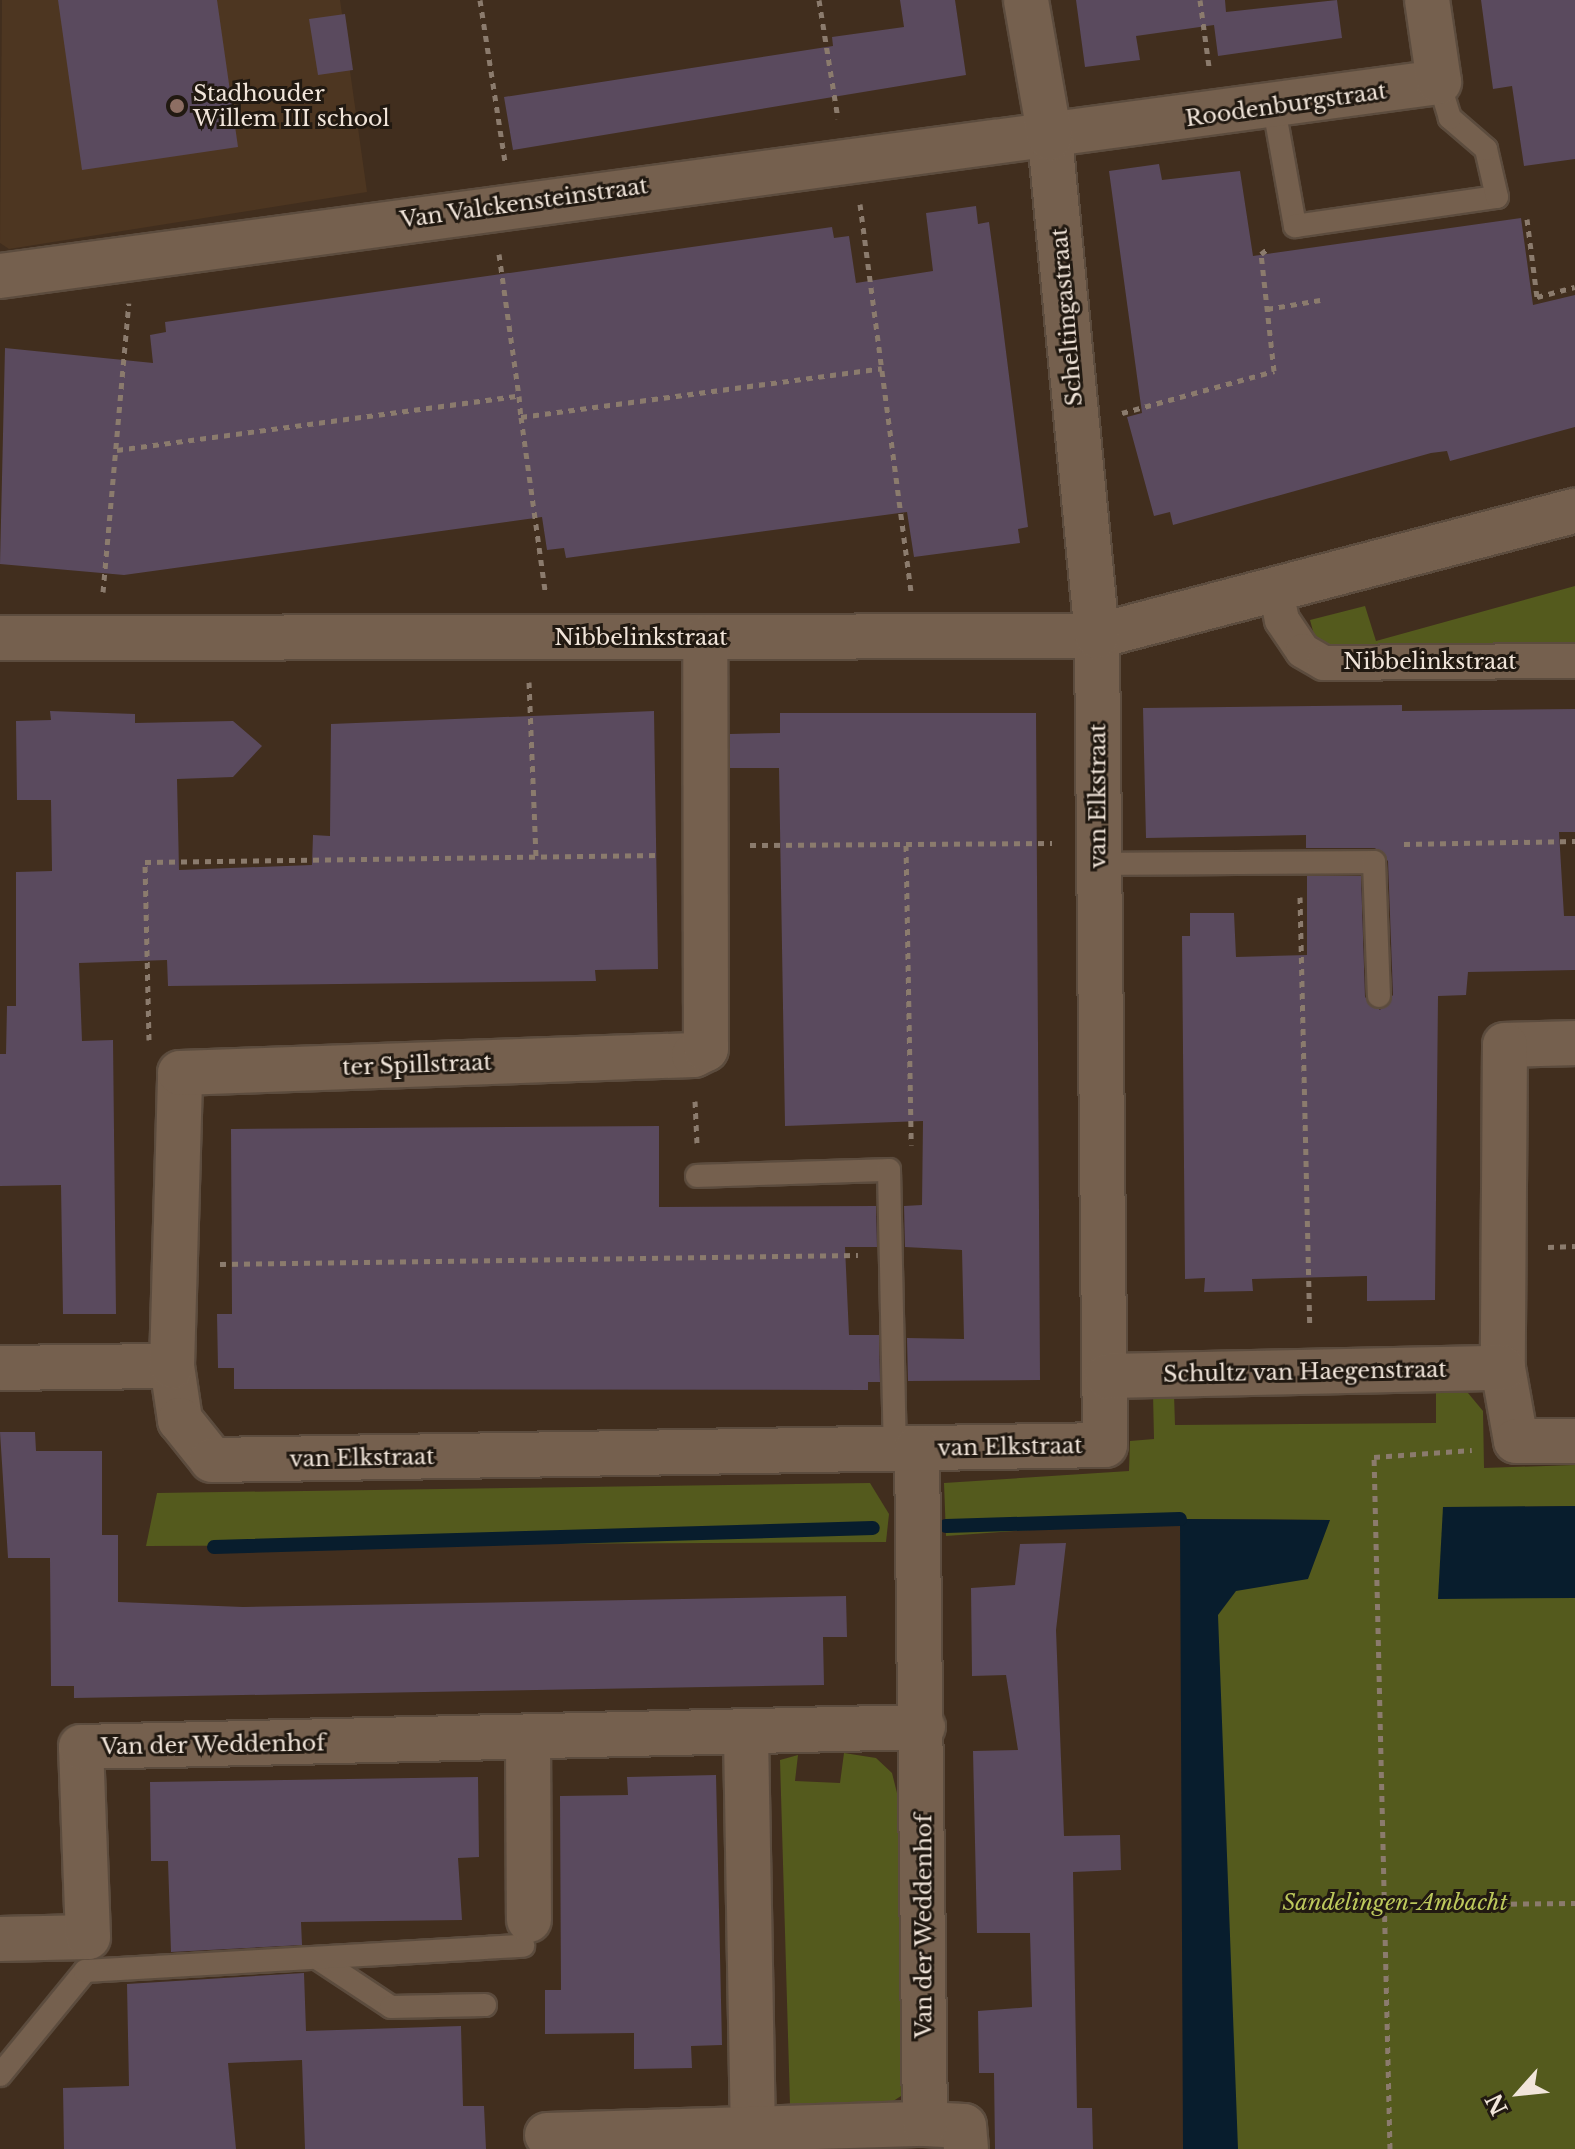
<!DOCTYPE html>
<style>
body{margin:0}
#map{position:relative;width:1575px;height:2149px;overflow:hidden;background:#412e1e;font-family:"Libre Baskerville",serif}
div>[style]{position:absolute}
.built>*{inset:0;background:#4d3621}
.green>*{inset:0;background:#545a1d}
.water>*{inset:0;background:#081d2d}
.stream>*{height:14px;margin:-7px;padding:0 7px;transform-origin:7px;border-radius:7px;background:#081d2d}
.building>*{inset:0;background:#5a4a5e}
.path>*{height:5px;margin-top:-2.5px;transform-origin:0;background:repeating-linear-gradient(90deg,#8b7b6d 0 6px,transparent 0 12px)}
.roads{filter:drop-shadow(2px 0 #5c4c3e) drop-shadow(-2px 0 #5c4c3e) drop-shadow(0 2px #5c4c3e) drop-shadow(0 -2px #5c4c3e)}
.service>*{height:22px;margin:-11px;padding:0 11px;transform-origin:11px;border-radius:11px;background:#75604e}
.pedestrian>*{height:34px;margin:-17px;padding:0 17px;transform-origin:17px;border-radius:17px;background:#75604e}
.minor>*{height:44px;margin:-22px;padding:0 22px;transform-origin:22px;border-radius:22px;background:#75604e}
.dots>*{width:22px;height:22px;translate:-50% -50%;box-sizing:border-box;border:4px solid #211911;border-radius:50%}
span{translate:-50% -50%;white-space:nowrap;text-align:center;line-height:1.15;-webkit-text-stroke:6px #211911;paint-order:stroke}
.poi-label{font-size:22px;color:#f1e5da}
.left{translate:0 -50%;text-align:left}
.street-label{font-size:22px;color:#f1e5da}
.park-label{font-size:22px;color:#bcc85c;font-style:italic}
.north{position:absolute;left:1479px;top:2053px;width:80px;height:80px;-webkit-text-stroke:6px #211911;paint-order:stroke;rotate:243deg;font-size:22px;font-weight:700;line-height:32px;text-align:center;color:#f1e5da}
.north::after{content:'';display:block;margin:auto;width:28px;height:36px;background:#f1e5da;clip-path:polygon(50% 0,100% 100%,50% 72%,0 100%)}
</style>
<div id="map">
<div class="built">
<i style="clip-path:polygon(2px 0,340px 0,367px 192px,9px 249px,0 243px)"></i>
</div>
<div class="green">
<i style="clip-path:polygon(1575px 586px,1575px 648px,1331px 653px,1316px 642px,1310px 620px,1365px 606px,1376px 641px)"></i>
<i style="clip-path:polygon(1436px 1389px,1468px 1393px,1483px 1411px,1484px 1468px,1575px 1465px,1575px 1506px,1444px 1508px,1575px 1540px,1575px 2149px,1216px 2149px,1216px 1548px,1329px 1520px,1180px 1519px,946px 1536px,944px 1483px,1129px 1471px,1130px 1441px,1154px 1439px,1153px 1394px,1174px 1394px,1175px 1425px,1436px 1423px)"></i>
<i style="clip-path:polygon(870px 1483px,889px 1514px,886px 1542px,146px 1546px,157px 1493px)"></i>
<i style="clip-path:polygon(844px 1753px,876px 1758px,892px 1773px,899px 1801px,901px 2096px,881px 2109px,790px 2105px,780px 1760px,798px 1755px,795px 1781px,840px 1783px)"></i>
</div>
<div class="water">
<i style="clip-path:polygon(1575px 1506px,1575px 1598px,1438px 1599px,1443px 1507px)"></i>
<i style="clip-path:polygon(1180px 1519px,1330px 1520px,1308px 1579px,1236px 1591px,1218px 1615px,1238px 2149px,1183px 2149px)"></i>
</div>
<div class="stream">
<i style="left:946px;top:1526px;width:234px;rotate:-1.7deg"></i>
<i style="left:214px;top:1547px;width:659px;rotate:-1.65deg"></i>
</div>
<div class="building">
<i style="clip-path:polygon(58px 0,217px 0,238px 147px,82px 170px)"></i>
<i style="clip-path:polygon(900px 0,955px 0,966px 75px,513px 150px,504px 97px,833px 46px,832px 37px,904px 27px)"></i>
<i style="clip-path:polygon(1076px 0,1225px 0,1226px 12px,1337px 0,1342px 38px,1218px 56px,1214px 25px,1136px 36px,1140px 60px,1085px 67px)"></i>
<i style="clip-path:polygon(1481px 0,1575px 0,1575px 159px,1524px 166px,1512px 86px,1493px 89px)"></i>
<i style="clip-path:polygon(345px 14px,353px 70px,318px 75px,309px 19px)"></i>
<i style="clip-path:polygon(1159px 164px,1162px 180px,1240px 171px,1253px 256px,1521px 218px,1533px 305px,1575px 295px,1575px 427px,1450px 461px,1447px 451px,1431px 453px,1173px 525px,1170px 512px,1154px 516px,1127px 417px,1142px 413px,1109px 171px)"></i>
<i style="clip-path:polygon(976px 206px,978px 224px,989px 222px,999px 296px,1028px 527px,1018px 529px,1020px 543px,914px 557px,907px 512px,566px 558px,564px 548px,547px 550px,542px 517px,124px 575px,0 564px,5px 348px,153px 363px,150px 335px,166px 332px,165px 322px,832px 227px,834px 238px,849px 236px,856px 283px,933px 271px,926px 213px)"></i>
<i style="clip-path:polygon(1402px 705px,1402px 711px,1575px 709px,1575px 832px,1559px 832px,1564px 916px,1575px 916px,1575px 970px,1468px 972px,1466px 995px,1438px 996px,1435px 1300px,1367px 1301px,1367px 1276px,1252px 1279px,1253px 1291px,1204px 1292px,1205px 1278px,1185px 1279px,1182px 936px,1190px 936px,1190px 913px,1234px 913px,1236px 957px,1307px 955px,1307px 876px,1361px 876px,1365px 997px,1380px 1010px,1393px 995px,1388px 861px,1375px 848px,1306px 848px,1306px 835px,1146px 838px,1143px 708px)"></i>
<i style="clip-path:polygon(50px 711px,135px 714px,135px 723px,233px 721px,262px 746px,233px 777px,177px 779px,179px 870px,312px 865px,313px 835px,330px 836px,331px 724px,654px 711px,658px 969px,595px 970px,596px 981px,168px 986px,167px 960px,79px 963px,82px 1041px,113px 1040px,116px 1314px,63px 1314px,61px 1185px,0 1186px,0 1054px,6px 1054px,7px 1006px,16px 1006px,16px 872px,52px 871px,51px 800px,17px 800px,16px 721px,51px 720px)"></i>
<i style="clip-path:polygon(780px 713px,1036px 713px,1040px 1380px,908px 1381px,907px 1338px,964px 1339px,962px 1250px,905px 1247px,904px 1206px,922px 1205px,923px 1121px,785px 1126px,779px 768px,730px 768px,730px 734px,780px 733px)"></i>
<i style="clip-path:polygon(659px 1126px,659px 1207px,876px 1206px,877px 1247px,845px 1247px,849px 1335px,879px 1335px,880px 1382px,868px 1382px,868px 1390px,234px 1389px,234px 1368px,218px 1368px,217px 1314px,232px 1314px,231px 1129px)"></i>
<i style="clip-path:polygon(0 1432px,35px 1432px,36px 1451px,102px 1451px,102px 1535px,118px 1535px,118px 1602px,243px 1607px,846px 1596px,847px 1637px,823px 1637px,824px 1685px,74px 1698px,74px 1686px,51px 1686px,50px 1558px,8px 1558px)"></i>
<i style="clip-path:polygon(1066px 1543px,1056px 1630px,1064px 1836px,1120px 1835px,1121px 1870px,1073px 1872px,1077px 2108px,1092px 2108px,1093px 2149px,995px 2149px,994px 2073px,979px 2073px,978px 2011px,1032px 2007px,1030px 1933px,977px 1933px,973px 1751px,1018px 1750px,1006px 1675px,972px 1676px,971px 1588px,1015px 1585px,1020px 1544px)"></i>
<i style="clip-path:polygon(716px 1775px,722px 2045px,691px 2046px,692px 2068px,634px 2069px,634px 2033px,545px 2034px,545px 1990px,561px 1990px,560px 1796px,628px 1795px,627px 1777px)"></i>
<i style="clip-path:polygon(478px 1777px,479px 1857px,458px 1858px,462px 1920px,301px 1922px,302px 1945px,171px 1952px,168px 1861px,151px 1861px,150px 1782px)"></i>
<i style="clip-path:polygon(304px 1973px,306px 2031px,461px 2026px,463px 2106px,484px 2106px,486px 2149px,305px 2149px,302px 2060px,228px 2063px,236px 2149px,64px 2149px,63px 2088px,129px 2086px,127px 1984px)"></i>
</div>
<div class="path">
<i style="left:480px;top:0;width:164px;rotate:81.2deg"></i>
<i style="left:819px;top:0;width:120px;rotate:80.9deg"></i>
<i style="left:1200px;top:0;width:68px;rotate:82.3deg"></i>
<i style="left:860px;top:204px;width:390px;rotate:82.5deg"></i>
<i style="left:1527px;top:219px;width:79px;rotate:82.7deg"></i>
<i style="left:1537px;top:297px;width:39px;rotate:-15deg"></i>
<i style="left:499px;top:254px;width:143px;rotate:82deg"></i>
<i style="left:1267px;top:309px;width:54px;rotate:-9.6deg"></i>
<i style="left:1122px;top:413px;width:158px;rotate:-15.4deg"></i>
<i style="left:1274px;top:371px;width:118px;rotate:-96.3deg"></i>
<i style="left:1261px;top:254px;width:11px;rotate:-38deg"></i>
<i style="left:521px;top:417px;width:175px;rotate:82.1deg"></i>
<i style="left:117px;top:450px;width:406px;rotate:-7.7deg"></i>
<i style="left:519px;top:396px;width:21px;rotate:85deg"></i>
<i style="left:521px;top:417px;width:364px;rotate:-7.7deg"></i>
<i style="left:103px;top:592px;width:290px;rotate:-84.9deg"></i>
<i style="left:529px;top:682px;width:175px;rotate:87.7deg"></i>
<i style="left:1404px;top:844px;width:171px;rotate:-1deg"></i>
<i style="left:750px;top:845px;width:302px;rotate:-0.4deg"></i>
<i style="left:906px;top:845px;width:300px;rotate:89deg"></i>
<i style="left:1300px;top:897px;width:430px;rotate:88.7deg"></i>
<i style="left:149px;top:1040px;width:178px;rotate:-91.3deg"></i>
<i style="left:145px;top:862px;width:515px;rotate:-0.78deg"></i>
<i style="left:695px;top:1101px;width:42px;rotate:87.3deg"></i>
<i style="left:1548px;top:1247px;width:27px;rotate:-2deg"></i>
<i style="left:220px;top:1264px;width:638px;rotate:-0.81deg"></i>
<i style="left:1379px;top:1905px;width:196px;rotate:-0.6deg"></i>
<i style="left:1390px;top:2149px;width:692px;rotate:-91.32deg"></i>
<i style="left:1374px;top:1457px;width:98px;rotate:-4.1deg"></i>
</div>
<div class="roads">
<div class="service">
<i style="left:1274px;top:108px;width:120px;rotate:79.9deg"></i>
<i style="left:1295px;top:226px;width:204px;rotate:-8.2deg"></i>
<i style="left:1497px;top:197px;width:49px;rotate:-102.9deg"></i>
<i style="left:1486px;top:149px;width:48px;rotate:-139.3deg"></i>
<i style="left:1450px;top:118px;width:38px;rotate:-107deg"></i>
<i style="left:1098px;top:864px;width:276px;rotate:-0.4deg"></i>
<i style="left:1374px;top:862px;width:134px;rotate:87.9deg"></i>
<i style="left:697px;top:1176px;width:192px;rotate:-1.8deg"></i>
<i style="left:889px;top:1170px;width:279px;rotate:88.8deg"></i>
<i style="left:320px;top:1960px;width:85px;rotate:33.5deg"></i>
<i style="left:391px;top:2007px;width:94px;rotate:-1.2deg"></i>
<i style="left:0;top:2075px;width:134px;rotate:-50.7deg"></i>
<i style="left:85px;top:1971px;width:439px;rotate:-3.3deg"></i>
</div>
<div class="pedestrian">
<i style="left:1277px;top:595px;width:25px;rotate:79deg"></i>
<i style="left:1282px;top:620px;width:37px;rotate:56deg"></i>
<i style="left:1303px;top:651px;width:24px;rotate:30deg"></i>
<i style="left:1324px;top:663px;width:251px;rotate:-0.5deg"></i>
</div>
<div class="minor">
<i style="left:0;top:276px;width:1452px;rotate:-7.68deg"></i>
<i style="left:1439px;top:82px;width:83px;rotate:-98.3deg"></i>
<i style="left:0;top:638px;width:1097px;rotate:-0.1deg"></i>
<i style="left:1097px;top:636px;width:494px;rotate:-14.7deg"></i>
<i style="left:1575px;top:1043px;width:70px;rotate:178.4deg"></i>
<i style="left:1505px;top:1045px;width:323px;rotate:90.4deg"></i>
<i style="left:1503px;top:1368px;width:74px;rotate:79.9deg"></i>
<i style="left:1516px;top:1441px;width:59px"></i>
<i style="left:172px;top:1366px;width:55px;rotate:81.6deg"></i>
<i style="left:180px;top:1420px;width:51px;rotate:51.3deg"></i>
<i style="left:212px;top:1460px;width:893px;rotate:-0.96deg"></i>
<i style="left:1105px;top:1445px;width:809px;rotate:-90.57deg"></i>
<i style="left:1097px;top:636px;width:500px;rotate:-95.39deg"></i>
<i style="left:1050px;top:138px;width:140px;rotate:-99.9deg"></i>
<i style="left:0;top:1368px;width:172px;rotate:-0.7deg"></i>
<i style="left:172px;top:1366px;width:293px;rotate:-88.4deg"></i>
<i style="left:180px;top:1073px;width:514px;rotate:-2.01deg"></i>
<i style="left:694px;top:1055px;width:13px;rotate:-27deg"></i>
<i style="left:706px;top:1049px;width:411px;rotate:-90.1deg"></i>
<i style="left:1107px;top:1376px;width:396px;rotate:-1.2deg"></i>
<i style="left:746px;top:1735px;width:395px;rotate:89deg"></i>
<i style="left:528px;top:1740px;width:180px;rotate:89.7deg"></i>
<i style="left:0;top:1939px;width:88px;rotate:-1.3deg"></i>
<i style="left:88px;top:1937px;width:190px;rotate:-92.1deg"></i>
<i style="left:81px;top:1747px;width:842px;rotate:-1.36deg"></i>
<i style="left:925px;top:2124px;width:39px;rotate:3deg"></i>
<i style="left:964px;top:2126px;width:23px;rotate:85deg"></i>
<i style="left:547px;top:2135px;width:378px;rotate:-1.7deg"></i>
<i style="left:925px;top:2124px;width:676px;rotate:-90.68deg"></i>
</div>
</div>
<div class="dots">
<i style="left:177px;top:106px;background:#8d6e63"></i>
</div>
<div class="poi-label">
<span class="left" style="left:193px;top:106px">Stadhouder<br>Willem III school</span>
</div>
<div class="street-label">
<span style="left:1286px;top:105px;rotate:-8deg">Roodenburgstraat</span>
<span style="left:524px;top:203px;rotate:-8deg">Van Valckensteinstraat</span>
<span style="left:1067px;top:317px;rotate:-95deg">Scheltingastraat</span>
<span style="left:641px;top:638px">Nibbelinkstraat</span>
<span style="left:1430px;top:662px">Nibbelinkstraat</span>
<span style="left:1098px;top:796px;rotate:-90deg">van Elkstraat</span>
<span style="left:417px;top:1065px;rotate:-2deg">ter Spillstraat</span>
<span style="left:1305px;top:1372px;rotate:-1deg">Schultz van Haegenstraat</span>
<span style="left:1010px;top:1447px;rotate:-1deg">van Elkstraat</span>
<span style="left:362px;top:1458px;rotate:-1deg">van Elkstraat</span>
<span style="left:213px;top:1745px;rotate:-1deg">Van der Weddenhof</span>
<span style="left:924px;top:1926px;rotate:-90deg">Van der Weddenhof</span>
</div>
<div class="park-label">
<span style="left:1395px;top:1903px">Sandelingen-Ambacht</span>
</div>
<div class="north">N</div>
</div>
